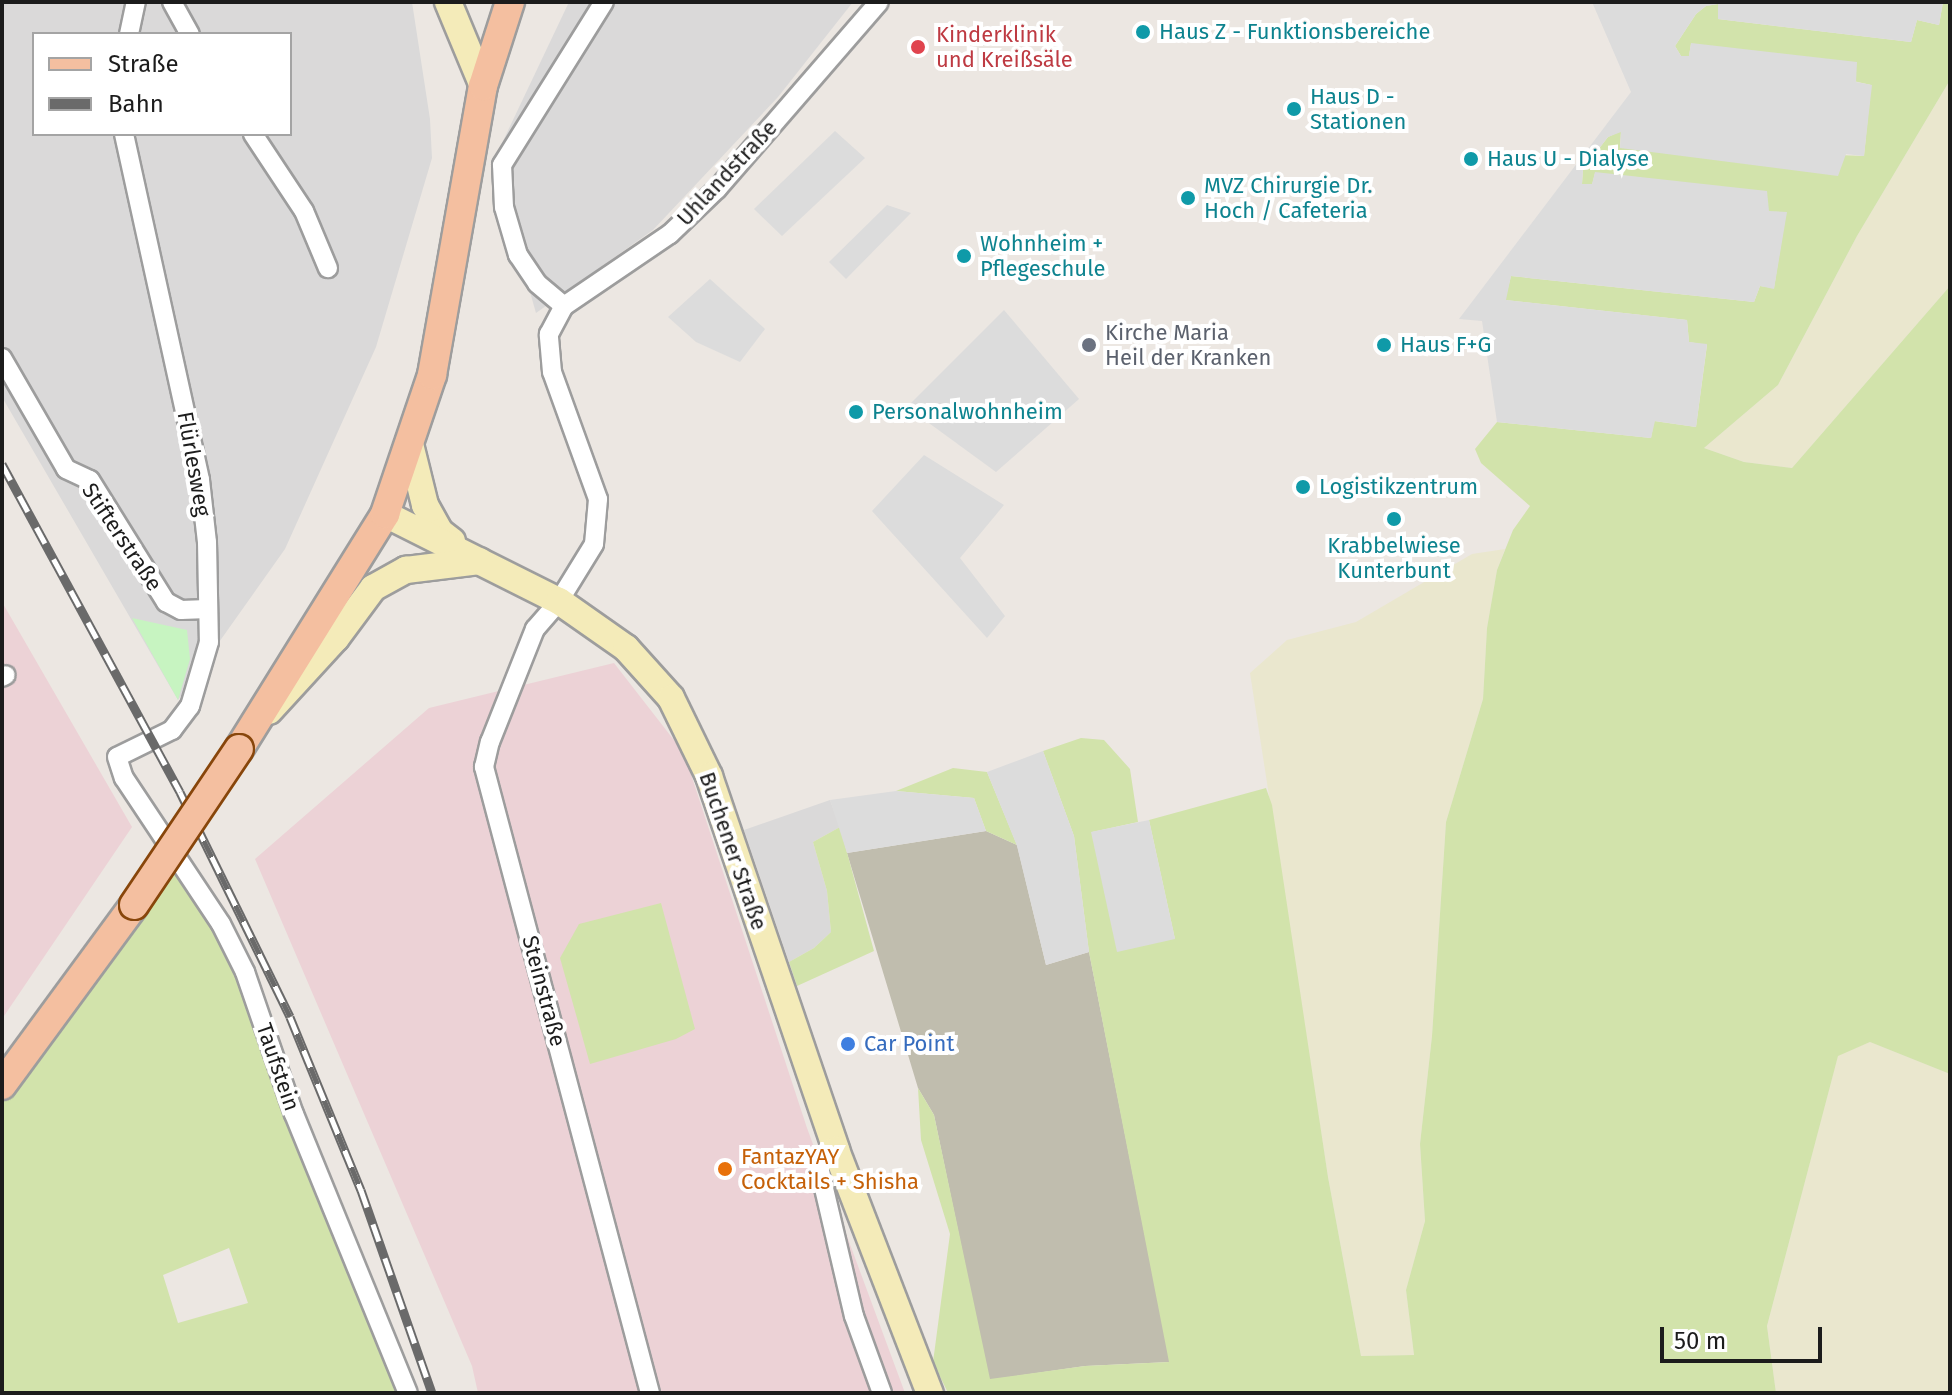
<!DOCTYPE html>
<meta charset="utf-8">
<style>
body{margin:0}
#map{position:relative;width:1952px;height:1395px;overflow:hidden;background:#ece7e2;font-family:"Fira Sans",sans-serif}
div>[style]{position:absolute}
.residential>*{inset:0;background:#dad9d9}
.commercial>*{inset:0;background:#ecd2d6}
.construction>*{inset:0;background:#c0bdae}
.farmland>*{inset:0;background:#eae7ce}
.grass>*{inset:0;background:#d2e3ab}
.park>*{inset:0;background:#c7f4c1}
.parking>*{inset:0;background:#dcdcdc}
.roads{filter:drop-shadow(2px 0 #9d9d9d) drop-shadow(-2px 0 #9d9d9d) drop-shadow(0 2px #9d9d9d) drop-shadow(0 -2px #9d9d9d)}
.street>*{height:18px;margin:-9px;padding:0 9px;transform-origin:9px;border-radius:9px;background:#fff}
.secondary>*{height:26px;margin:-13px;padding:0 13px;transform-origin:13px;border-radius:13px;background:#f4ebb9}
.primary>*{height:28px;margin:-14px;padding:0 14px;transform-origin:14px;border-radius:14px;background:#f4bfa0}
.rail>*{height:9px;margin-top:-4.5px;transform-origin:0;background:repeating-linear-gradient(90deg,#fff 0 18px,#6a6a6a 0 36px);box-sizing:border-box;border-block:2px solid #6a6a6a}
.bridges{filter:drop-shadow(2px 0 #88460b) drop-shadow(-2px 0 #88460b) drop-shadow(0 2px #88460b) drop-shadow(0 -2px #88460b)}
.primary-bridge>*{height:28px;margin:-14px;padding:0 14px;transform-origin:14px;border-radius:14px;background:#f4bfa0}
.dots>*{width:22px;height:22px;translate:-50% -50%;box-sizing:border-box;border:4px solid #fff;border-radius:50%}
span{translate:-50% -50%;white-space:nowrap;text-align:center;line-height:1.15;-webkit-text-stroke:8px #fff;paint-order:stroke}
.culture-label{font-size:22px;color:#0d838f}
.left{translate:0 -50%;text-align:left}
.health-label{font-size:22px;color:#be3a42}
.street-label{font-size:22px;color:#1c1c1c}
.worship-label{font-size:22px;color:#5b616d}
.shop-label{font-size:22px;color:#366cbe}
.food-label{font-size:22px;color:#c56008}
.frame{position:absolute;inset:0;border:4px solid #1c1c1c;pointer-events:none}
.legend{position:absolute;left:32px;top:32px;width:260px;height:104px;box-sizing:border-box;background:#fff;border:2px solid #a4a4a4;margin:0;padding:10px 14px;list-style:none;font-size:24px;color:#1c1c1c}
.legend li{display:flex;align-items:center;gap:16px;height:40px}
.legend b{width:40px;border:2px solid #a4a4a4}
.scale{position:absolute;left:1660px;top:1327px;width:162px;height:36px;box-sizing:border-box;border:4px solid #1c1c1c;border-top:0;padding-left:10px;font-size:24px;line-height:28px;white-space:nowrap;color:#1c1c1c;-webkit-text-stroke:6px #fff;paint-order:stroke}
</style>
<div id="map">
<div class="residential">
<i style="clip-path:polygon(evenodd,2px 2px,412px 2px,430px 119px,432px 158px,376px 347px,285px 549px,178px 700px,2px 397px,2px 2px,34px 34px,290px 34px,290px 134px,34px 134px,34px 34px)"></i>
<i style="clip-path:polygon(569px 2px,853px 2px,778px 97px,653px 230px,536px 313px,493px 162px)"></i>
<i style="clip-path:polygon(830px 800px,840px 827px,813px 842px,827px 891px,831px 932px,814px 948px,789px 962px,744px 830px)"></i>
</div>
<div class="commercial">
<i style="clip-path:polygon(2px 602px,132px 827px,2px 1019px)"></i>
<i style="clip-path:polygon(614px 663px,684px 753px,807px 1128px,905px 1393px,478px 1393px,472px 1366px,255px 859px,429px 708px)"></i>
</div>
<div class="construction">
<i style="clip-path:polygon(986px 831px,1017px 845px,1046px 965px,1089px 952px,1170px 1362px,1085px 1366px,989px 1380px,934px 1115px,918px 1088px,847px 853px)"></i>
</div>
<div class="farmland">
<i style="clip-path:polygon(1950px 80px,1950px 286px,1792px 468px,1744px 462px,1704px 448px,1778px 385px,1857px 236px)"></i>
<i style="clip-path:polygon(1505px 549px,1497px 570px,1487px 628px,1483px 699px,1446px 822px,1432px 1036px,1420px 1144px,1425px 1221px,1406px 1290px,1414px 1355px,1361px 1356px,1328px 1177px,1250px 673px,1287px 640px,1356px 622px,1472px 554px)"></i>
<i style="clip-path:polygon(1870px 1042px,1950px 1074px,1950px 1393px,1776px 1393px,1767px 1326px,1838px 1055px)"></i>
</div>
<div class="grass">
<i style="clip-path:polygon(1943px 2px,1950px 2px,1950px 80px,1857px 236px,1778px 385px,1704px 448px,1744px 462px,1792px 468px,1950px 286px,1950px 1074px,1870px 1042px,1838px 1056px,1767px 1326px,1776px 1393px,948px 1393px,933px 1362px,950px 1234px,921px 1140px,918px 1088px,934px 1115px,990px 1379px,1085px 1366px,1169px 1362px,1089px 952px,1074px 836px,1043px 751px,1081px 738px,1104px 740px,1130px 769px,1138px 822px,1092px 832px,1175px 939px,1149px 820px,1266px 788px,1272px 805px,1328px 1177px,1361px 1356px,1414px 1355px,1406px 1290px,1425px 1221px,1420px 1144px,1432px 1036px,1446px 822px,1483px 699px,1487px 628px,1497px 570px,1513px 530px,1530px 506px,1481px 463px,1475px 449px,1497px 422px,1651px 438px,1654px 421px,1696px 427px,1707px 345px,1689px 342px,1687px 320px,1505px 300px,1511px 276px,1754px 302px,1760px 286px,1774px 288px,1786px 212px,1768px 212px,1595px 173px,1592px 185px,1582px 184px,1583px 169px,1608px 137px,1621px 131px,1620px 147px,1864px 156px,1871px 85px,1691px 44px,1689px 56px,1681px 56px,1675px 46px,1696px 14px,1706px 6px,1718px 4px,1718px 19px,1911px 42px,1917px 20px,1939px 25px)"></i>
<i style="clip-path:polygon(953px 768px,987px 772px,1017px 845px,986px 831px,974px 798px,896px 791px)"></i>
<i style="clip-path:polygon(840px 827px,874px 951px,797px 986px,789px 962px,814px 948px,831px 932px,827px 891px,813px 842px)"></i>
<i style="clip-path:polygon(evenodd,180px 864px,221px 924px,408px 1393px,2px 1393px,2px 1085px,134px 905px,180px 864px,229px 1248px,248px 1303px,178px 1323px,163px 1275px,229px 1248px)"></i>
<i style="clip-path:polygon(661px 903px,695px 1029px,676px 1039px,590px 1064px,560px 958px,579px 924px)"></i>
</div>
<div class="park">
<i style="clip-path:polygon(132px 618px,187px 630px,190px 659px,178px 700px)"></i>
</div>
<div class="parking">
<i style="clip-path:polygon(1592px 2px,1943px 2px,1939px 25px,1917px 20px,1911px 42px,1718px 19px,1718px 4px,1706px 6px,1696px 14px,1675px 46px,1681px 56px,1689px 56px,1691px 43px,1857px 62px,1856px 82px,1872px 85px,1864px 156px,1846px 154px,1838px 176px,1620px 148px,1621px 132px,1608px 137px,1583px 169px,1582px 184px,1592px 184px,1595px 172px,1767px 191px,1769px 211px,1787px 212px,1774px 289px,1760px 286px,1754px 302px,1511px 276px,1506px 300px,1687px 320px,1689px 342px,1707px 344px,1696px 427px,1655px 421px,1651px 438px,1497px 422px,1482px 321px,1459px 319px,1631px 92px)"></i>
<i style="clip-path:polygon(835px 131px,865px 158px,782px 236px,754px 209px)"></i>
<i style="clip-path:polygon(887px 205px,911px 213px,846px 279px,829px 262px)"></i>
<i style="clip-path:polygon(710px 279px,765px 329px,740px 362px,696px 342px,668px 317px)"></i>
<i style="clip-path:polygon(1004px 310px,1079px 399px,996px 472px,907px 407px)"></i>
<i style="clip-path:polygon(924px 455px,1004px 505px,960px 558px,1005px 616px,987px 638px,872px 511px)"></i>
<i style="clip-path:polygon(1043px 751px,1074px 836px,1089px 952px,1046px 965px,1017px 846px,987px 772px)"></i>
<i style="clip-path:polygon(896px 791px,974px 798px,986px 831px,847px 853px,830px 800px)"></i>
<i style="clip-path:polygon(1149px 820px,1175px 939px,1117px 952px,1091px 832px)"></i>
</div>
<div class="roads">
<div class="street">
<i style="left:172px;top:2px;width:37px;rotate:61deg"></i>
<i style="left:129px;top:34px;width:33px;rotate:-78deg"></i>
<i style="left:124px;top:134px;width:354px;rotate:77.6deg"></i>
<i style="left:200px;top:480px;width:62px;rotate:83.6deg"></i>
<i style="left:207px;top:542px;width:100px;rotate:88.9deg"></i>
<i style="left:209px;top:642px;width:67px;rotate:106.5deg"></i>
<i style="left:190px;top:706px;width:30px;rotate:127deg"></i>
<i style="left:172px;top:730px;width:61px;rotate:153.9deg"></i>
<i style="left:117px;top:757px;width:22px;rotate:72deg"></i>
<i style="left:124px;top:778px;width:175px;rotate:56.4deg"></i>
<i style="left:221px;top:924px;width:54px;rotate:63.4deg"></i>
<i style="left:245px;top:972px;width:150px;rotate:71deg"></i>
<i style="left:294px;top:1114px;width:301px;rotate:67.8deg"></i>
<i style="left:253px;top:134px;width:92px;rotate:56.5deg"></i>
<i style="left:304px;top:211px;width:62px;rotate:67.2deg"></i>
<i style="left:564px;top:306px;width:35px;rotate:-140deg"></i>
<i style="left:537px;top:283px;width:34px;rotate:-124deg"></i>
<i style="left:518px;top:255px;width:50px;rotate:-106.3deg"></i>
<i style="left:504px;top:207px;width:42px;rotate:-92.7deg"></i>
<i style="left:502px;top:165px;width:192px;rotate:-58deg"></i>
<i style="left:2px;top:358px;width:128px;rotate:60deg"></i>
<i style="left:66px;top:469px;width:26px;rotate:25deg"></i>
<i style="left:90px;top:480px;width:144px;rotate:58.1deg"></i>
<i style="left:166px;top:602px;width:17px;rotate:28deg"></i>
<i style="left:181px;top:610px;width:27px;rotate:-2deg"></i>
<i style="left:2px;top:677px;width:4px;rotate:-27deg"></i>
<i style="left:836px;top:1150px;width:24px;rotate:135deg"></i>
<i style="left:819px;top:1167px;width:153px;rotate:76.8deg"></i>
<i style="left:854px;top:1316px;width:82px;rotate:70deg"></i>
<i style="left:650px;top:1393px;width:648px;rotate:-104.85deg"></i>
<i style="left:484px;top:767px;width:26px;rotate:-77deg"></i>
<i style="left:490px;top:742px;width:122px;rotate:-68.3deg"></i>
<i style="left:535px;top:629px;width:37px;rotate:-49deg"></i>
<i style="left:559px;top:601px;width:67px;rotate:-58.4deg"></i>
<i style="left:594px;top:544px;width:45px;rotate:-84.9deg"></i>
<i style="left:598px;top:499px;width:135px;rotate:-109.9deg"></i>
<i style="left:552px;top:372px;width:38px;rotate:-95deg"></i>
<i style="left:549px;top:334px;width:32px;rotate:-62deg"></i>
<i style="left:564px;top:306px;width:128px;rotate:-34.2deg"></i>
<i style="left:670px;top:234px;width:65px;rotate:-43.8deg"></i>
<i style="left:717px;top:189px;width:247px;rotate:-49.1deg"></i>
</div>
<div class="secondary">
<i style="left:448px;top:2px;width:91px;rotate:67.4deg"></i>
<i style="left:410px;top:444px;width:63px;rotate:76.2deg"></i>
<i style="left:425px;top:505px;width:31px;rotate:61deg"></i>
<i style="left:440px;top:532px;width:15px;rotate:37deg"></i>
<i style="left:385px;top:514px;width:195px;rotate:26.6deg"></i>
<i style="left:559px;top:601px;width:82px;rotate:35deg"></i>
<i style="left:626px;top:648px;width:67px;rotate:48deg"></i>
<i style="left:671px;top:698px;width:87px;rotate:64deg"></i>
<i style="left:709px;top:776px;width:395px;rotate:71.2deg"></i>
<i style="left:836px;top:1150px;width:261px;rotate:68.9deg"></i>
<i style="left:269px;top:711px;width:99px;rotate:-47.5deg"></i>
<i style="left:336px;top:638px;width:62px;rotate:-53.5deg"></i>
<i style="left:373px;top:588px;width:38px;rotate:-29deg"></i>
<i style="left:406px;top:570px;width:74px;rotate:-7deg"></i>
</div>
<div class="primary">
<i style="left:239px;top:749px;width:277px;rotate:-58.1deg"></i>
<i style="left:385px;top:514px;width:147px;rotate:-71.3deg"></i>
<i style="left:432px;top:375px;width:293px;rotate:-80deg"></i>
<i style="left:483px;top:86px;width:88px;rotate:-72.2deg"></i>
<i style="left:2px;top:1085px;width:223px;rotate:-53.7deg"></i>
</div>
</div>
<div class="rail">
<i style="left:2px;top:464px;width:373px;rotate:61.5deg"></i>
<i style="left:180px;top:792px;width:250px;rotate:63.9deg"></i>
<i style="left:290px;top:1017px;width:187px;rotate:67.7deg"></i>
<i style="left:361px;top:1190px;width:215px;rotate:70.7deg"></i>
</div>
<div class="bridges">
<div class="primary-bridge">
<i style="left:134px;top:905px;width:188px;rotate:-56.1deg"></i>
</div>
</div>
<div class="dots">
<i style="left:1143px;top:32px;background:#0f9aa8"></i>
<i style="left:918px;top:47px;background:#e0444e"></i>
<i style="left:1294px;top:109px;background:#0f9aa8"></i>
<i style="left:1471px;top:159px;background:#0f9aa8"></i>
<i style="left:1188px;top:198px;background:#0f9aa8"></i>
<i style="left:964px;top:256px;background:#0f9aa8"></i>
<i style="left:1089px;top:345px;background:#6b7280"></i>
<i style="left:1384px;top:345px;background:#0f9aa8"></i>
<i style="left:856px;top:412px;background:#0f9aa8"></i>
<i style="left:1303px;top:487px;background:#0f9aa8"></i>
<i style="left:1394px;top:519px;background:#0f9aa8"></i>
<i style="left:848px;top:1044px;background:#3f7fe0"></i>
<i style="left:725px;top:1169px;background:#e8710a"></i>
</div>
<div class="culture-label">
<span class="left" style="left:1159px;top:32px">Haus Z - Funktionsbereiche</span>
<span class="left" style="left:1310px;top:109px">Haus D -<br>Stationen</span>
<span class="left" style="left:1487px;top:159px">Haus U - Dialyse</span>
<span class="left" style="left:1204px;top:198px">MVZ Chirurgie Dr.<br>Hoch / Cafeteria</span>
<span class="left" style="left:980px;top:256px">Wohnheim +<br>Pflegeschule</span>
<span class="left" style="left:1400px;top:345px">Haus F+G</span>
<span class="left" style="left:872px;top:412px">Personalwohnheim</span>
<span class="left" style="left:1319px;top:487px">Logistikzentrum</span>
<span style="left:1394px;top:558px">Krabbelwiese<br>Kunterbunt</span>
</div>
<div class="health-label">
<span class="left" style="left:936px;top:47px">Kinderklinik<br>und Kreißsäle</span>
</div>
<div class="street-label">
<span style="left:727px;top:173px;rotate:-47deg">Uhlandstraße</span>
<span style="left:194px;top:464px;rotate:80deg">Flürlesweg</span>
<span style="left:122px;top:537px;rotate:56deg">Stifterstraße</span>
<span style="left:733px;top:851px;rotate:71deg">Buchener Straße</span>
<span style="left:544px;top:991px;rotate:75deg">Steinstraße</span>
<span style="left:278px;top:1067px;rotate:71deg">Taufstein</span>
</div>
<div class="worship-label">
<span class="left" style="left:1105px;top:345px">Kirche Maria<br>Heil der Kranken</span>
</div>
<div class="shop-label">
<span class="left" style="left:864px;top:1044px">Car Point</span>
</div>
<div class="food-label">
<span class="left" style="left:741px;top:1169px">FantazYAY<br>Cocktails + Shisha</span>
</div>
<div class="frame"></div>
<ul class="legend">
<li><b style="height:10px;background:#f4bfa0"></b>Straße</li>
<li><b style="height:10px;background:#6a6a6a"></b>Bahn</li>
</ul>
<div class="scale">50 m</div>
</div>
